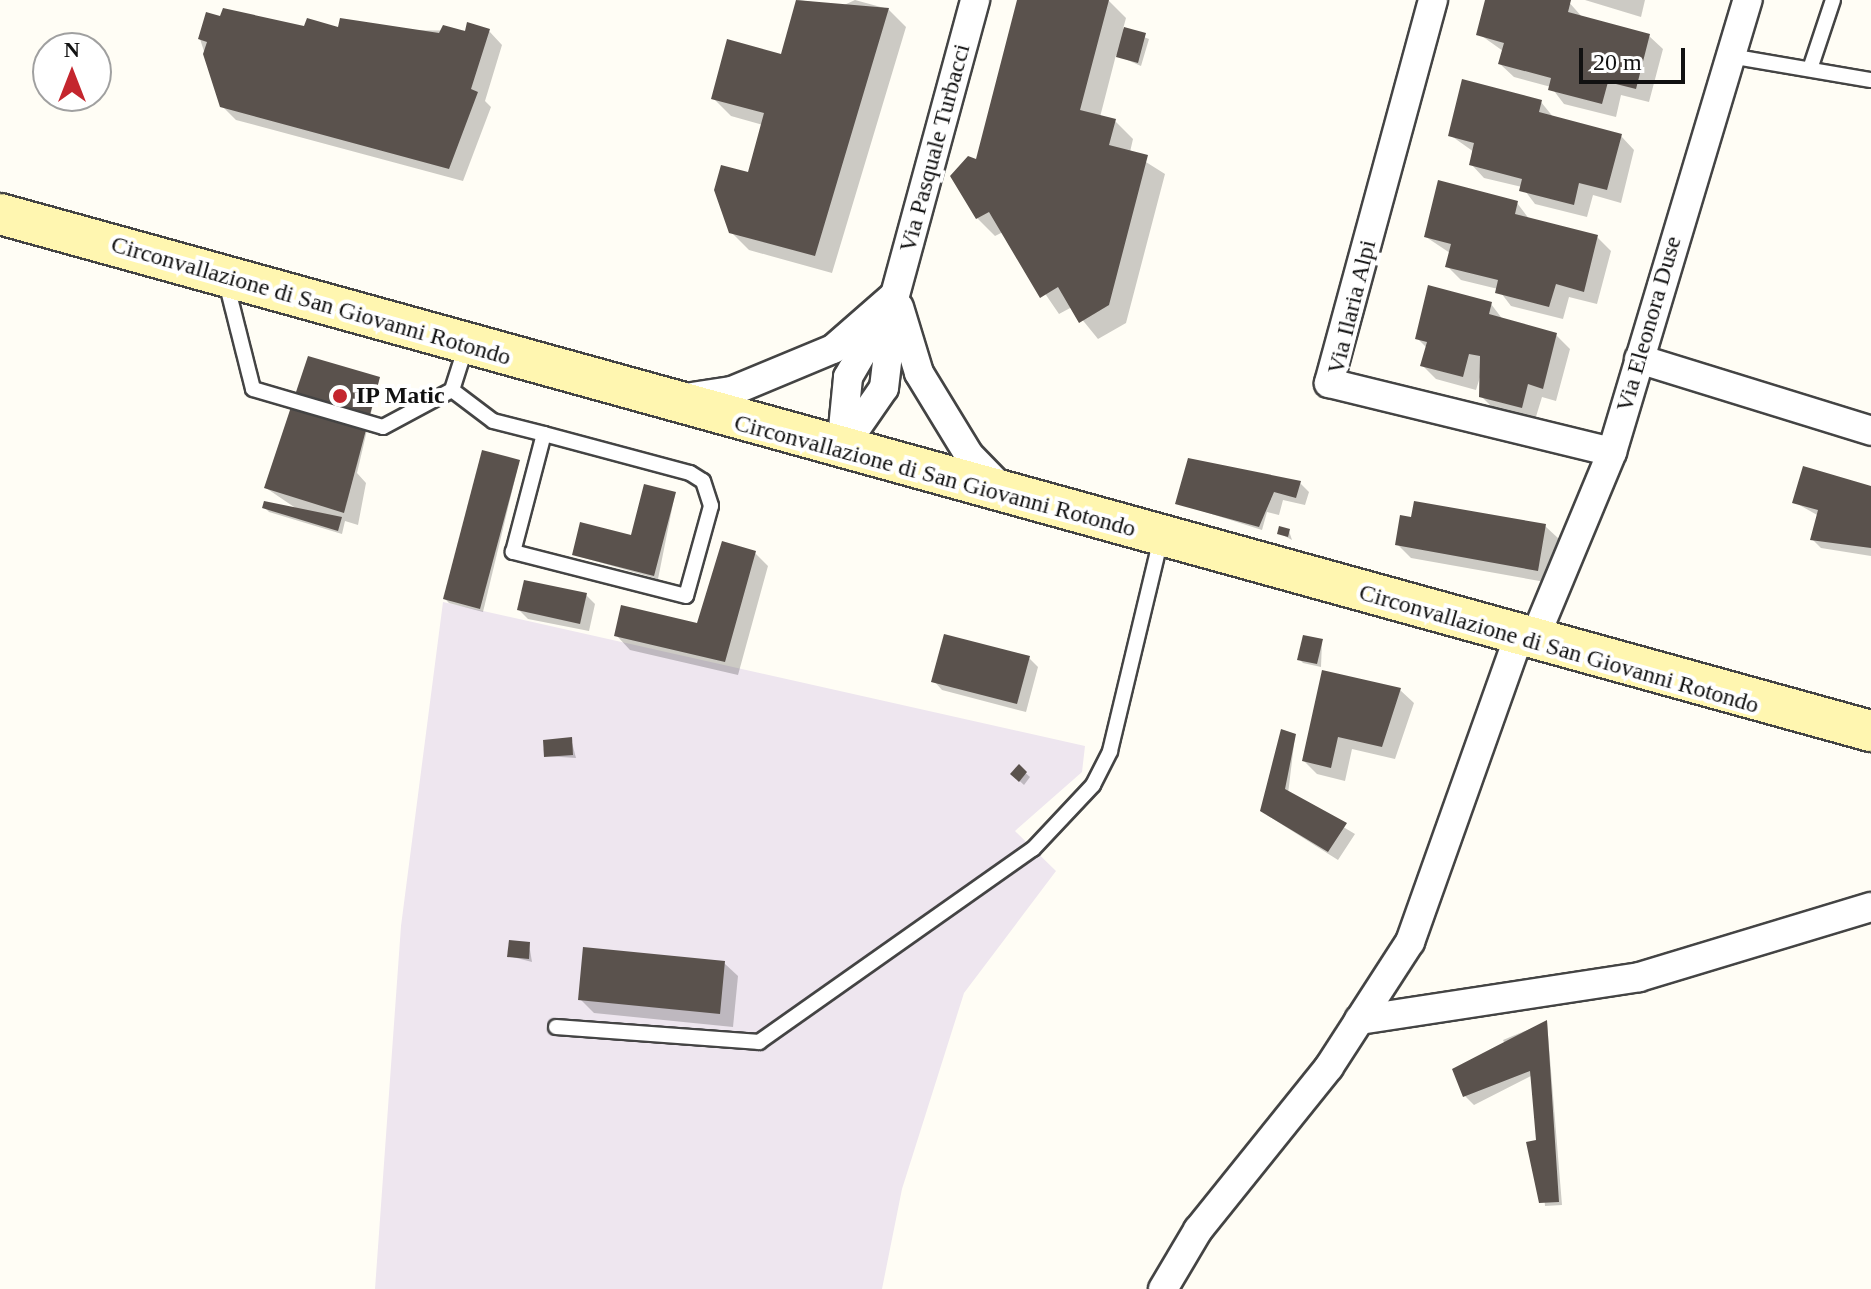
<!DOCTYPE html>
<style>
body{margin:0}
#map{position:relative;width:1871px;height:1289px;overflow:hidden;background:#fffdf5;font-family:"Times New Roman",serif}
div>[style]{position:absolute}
.industrial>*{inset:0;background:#eee6ef}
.shadow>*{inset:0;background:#0003}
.building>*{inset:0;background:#5a524d}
.roads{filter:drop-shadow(2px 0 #444) drop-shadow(-2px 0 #444) drop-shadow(0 2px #444) drop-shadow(0 -2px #444)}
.lane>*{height:14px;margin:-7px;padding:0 7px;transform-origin:7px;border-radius:7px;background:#fff}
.street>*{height:28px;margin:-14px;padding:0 14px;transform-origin:14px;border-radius:14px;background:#fff}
.secondary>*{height:40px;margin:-20px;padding:0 20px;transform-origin:20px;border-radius:20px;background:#fff6b0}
.dots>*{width:22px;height:22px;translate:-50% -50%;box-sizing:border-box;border:4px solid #fff;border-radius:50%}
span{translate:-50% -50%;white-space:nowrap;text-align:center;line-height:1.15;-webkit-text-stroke:8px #fff;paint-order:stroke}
.street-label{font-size:24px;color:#111}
.poi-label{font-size:24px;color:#111;font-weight:700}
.left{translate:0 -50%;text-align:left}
.north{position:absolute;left:32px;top:32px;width:80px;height:80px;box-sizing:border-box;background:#fff;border:2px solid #a0a0a0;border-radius:50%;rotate:0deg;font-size:22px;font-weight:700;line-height:32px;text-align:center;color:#111}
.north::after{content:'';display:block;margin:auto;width:28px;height:36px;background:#c4262e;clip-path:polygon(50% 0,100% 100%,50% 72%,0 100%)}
.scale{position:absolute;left:1579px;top:48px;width:106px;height:36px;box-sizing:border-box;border:4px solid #111;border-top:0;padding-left:10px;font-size:24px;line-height:28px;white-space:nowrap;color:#111;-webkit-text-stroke:6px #fff;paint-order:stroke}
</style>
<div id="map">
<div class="industrial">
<i style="clip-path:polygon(443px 602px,1085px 746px,1082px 772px,1015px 831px,1056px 871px,964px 993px,902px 1189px,882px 1289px,375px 1289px,401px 926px)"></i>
</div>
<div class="shadow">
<i style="clip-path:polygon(798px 0,842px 6px,855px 0,888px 9px,906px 27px,832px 273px,749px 250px,731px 232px,763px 125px,731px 116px,713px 98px,782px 57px)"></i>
<i style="clip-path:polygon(1020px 0,1108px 0,1126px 18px,1123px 29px,1149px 39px,1141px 66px,1116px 55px,1100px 117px,1115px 121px,1133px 139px,1130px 152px,1165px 174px,1126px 323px,1098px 339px,1072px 307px,1059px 314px,1003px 232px,995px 236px,977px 218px,978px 161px)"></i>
<i style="clip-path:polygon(1487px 0,1567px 0,1583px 18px,1649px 36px,1663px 49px,1649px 102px,1621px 95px,1616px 117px,1564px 104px,1551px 87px,1514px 77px,1500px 64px,1503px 51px,1479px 34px)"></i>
<i style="clip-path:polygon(1585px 0,1645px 0,1641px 17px)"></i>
<i style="clip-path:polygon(305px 29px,489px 31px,502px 45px,485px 101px,491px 107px,463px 181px,236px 120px,222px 106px,200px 39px)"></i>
<i style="clip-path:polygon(1541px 102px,1554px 118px,1621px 136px,1634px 150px,1621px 203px,1593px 195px,1587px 217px,1535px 204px,1522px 187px,1484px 178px,1471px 164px,1474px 152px,1450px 135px)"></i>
<i style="clip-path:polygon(1517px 203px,1530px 220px,1597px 237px,1611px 251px,1597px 304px,1569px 297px,1563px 319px,1511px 306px,1498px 289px,1461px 280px,1447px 266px,1450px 253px,1426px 237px)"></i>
<i style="clip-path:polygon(1491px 304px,1504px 321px,1556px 335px,1570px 349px,1556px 401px,1542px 397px,1535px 420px,1495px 410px,1481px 396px,1480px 377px,1476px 390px,1436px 379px,1422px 365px,1427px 348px,1417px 338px)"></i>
<i style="clip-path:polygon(379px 379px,357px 473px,366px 483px,358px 525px,345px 521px,342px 534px,269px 512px,265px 508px,300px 511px,266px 488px)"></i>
<i style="clip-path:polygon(519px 462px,483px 612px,449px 603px,445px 599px)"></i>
<i style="clip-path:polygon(1300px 483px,1309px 492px,1305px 505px,1283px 500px,1279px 515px,1267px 512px,1262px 530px,1177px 503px)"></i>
<i style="clip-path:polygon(1871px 488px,1871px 556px,1821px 548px,1812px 539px,1819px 516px,1794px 502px)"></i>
<i style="clip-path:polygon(675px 494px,658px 579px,574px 555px,632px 537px)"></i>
<i style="clip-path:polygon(1545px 526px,1559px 539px,1551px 583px,1411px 558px,1397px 544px)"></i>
<i style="clip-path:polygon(1289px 531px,1292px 540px,1279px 533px)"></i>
<i style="clip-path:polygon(754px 552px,768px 566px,738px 675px,630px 650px,617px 636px,699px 625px)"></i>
<i style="clip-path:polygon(586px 595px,595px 604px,589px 631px,528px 619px,519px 610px)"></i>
<i style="clip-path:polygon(1322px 641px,1321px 667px,1303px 663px,1299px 659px)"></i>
<i style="clip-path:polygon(1029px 658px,1038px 667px,1026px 712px,942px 690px,934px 681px)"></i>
<i style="clip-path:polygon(1400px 690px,1414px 703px,1395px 759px,1352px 749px,1345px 781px,1317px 774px,1304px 761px)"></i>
<i style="clip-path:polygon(1295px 736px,1288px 794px,1355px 834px,1338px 860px,1267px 815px)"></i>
<i style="clip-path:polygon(571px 739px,576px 758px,546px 756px)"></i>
<i style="clip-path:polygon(1019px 767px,1030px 777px,1024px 785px,1012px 774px)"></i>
<i style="clip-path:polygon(529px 944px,532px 962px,509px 956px)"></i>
<i style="clip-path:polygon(724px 963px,738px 976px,733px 1027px,594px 1013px,580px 999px)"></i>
<i style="clip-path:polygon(1547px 1022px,1562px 1205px,1545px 1206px,1533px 1075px,1474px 1105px,1465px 1096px,1510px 1056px,1503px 1040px)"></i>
</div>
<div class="building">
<i style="clip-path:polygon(796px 0,889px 8px,815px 256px,729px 233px,714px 190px,721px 165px,748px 172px,764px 113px,711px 99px,727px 39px,781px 54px)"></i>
<i style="clip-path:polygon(1017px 0,1109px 0,1080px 110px,1116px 119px,1109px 145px,1148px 155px,1109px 305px,1079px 323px,1058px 287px,1040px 298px,989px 212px,976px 219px,950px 176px,968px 156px,976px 159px)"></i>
<i style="clip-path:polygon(1485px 0,1571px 0,1568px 12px,1650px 34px,1636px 89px,1608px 82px,1602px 104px,1548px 90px,1551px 78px,1498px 64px,1504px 43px,1476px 35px)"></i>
<i style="clip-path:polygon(223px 8px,304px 26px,307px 18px,338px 27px,340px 18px,439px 33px,443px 25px,465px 31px,467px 22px,490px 29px,471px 89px,478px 92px,449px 169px,220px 107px,203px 54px,207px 42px,198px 39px,206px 12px,220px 16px)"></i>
<i style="clip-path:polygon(1124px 27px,1146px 33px,1138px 63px,1116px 57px)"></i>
<i style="clip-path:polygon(1462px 79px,1542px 100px,1539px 112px,1622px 134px,1607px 190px,1579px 183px,1574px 205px,1519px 191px,1522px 179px,1469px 165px,1474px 143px,1448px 136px)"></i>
<i style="clip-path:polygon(1438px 180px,1518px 201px,1515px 214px,1598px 235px,1584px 292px,1556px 284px,1549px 307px,1495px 293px,1498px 280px,1445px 267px,1451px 244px,1424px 237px)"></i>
<i style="clip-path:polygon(1428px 285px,1492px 302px,1489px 314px,1557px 333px,1543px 389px,1528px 384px,1522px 408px,1479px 397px,1480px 356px,1469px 354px,1463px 377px,1420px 366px,1427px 342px,1415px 339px)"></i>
<i style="clip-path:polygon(308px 356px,380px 377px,344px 513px,264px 488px)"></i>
<i style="clip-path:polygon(482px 450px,520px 460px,480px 609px,443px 599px)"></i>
<i style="clip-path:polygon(1188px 458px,1301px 481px,1296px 498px,1274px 492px,1259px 527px,1175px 504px)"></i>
<i style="clip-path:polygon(1803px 466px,1871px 486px,1871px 548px,1810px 540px,1818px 510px,1792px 503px)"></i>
<i style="clip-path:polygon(644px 484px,676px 492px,654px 576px,572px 555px,580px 522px,631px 535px)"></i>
<i style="clip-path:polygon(264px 501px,342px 517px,338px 531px,262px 508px)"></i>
<i style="clip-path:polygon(1414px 501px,1546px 524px,1538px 571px,1395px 545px,1400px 515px,1411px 517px)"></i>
<i style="clip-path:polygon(1279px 526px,1290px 529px,1288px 537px,1277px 534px)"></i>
<i style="clip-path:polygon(722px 541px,756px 551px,725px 662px,614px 636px,621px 605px,697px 623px)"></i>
<i style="clip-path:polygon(524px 580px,587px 593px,580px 624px,517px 610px)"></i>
<i style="clip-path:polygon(944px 634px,1030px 656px,1017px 704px,931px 682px)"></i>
<i style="clip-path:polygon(1303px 635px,1323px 639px,1317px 664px,1297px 660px)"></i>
<i style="clip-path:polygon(1322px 670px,1401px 688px,1382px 747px,1338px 737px,1331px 768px,1302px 761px)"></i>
<i style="clip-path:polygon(1281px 729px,1296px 734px,1285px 789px,1347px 823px,1328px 852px,1260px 811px)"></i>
<i style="clip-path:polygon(572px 737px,573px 755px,544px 757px,543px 740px)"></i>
<i style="clip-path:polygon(1019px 764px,1027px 772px,1019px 782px,1010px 774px)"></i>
<i style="clip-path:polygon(509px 940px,530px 942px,529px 959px,507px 957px)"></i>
<i style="clip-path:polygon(583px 947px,725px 961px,720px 1014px,578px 1000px)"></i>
<i style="clip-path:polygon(1547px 1020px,1559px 1202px,1539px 1203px,1526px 1142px,1536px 1140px,1530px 1071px,1463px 1097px,1452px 1069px)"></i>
</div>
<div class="roads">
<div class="lane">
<i style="left:1730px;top:56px;width:143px;rotate:9.7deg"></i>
<i style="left:1810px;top:69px;width:73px;rotate:-71.6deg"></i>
<i style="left:226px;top:282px;width:110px;rotate:75.8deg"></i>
<i style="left:253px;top:389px;width:135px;rotate:16.3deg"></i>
<i style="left:383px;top:427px;width:78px;rotate:-28.2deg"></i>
<i style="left:452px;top:390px;width:46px;rotate:-72.3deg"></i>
<i style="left:452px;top:390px;width:51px;rotate:37.1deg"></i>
<i style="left:493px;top:421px;width:53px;rotate:14.3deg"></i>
<i style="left:544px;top:434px;width:151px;rotate:15deg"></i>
<i style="left:690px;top:473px;width:15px;rotate:32deg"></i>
<i style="left:703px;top:481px;width:26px;rotate:72deg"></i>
<i style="left:711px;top:506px;width:93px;rotate:105.5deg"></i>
<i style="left:686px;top:596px;width:179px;rotate:-165.7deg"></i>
<i style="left:513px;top:552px;width:122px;rotate:-75.3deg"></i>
<i style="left:556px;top:1027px;width:204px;rotate:4.2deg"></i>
<i style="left:759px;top:1042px;width:335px;rotate:-35.2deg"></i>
<i style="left:1033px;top:849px;width:88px;rotate:-46.8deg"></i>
<i style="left:1093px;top:785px;width:38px;rotate:-63deg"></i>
<i style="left:1110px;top:751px;width:218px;rotate:-76.5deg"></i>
</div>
<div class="street">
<i style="left:1433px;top:0;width:397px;rotate:105.2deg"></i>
<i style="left:1329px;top:383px;width:291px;rotate:13.7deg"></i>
<i style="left:899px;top:307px;width:69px;rotate:73.1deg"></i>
<i style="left:919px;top:373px;width:96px;rotate:58.6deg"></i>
<i style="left:969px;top:455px;width:50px;rotate:45.8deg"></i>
<i style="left:1639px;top:359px;width:243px;rotate:17.2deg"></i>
<i style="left:685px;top:398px;width:48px;rotate:-8.5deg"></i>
<i style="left:732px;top:391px;width:109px;rotate:-22.6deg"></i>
<i style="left:833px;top:349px;width:82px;rotate:-41.1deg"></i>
<i style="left:841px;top:449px;width:72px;rotate:-84.4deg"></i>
<i style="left:848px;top:377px;width:69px;rotate:-59.7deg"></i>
<i style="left:841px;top:450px;width:75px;rotate:-55.3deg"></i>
<i style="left:884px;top:388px;width:94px;rotate:-83.3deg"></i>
<i style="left:895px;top:295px;width:306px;rotate:-74.8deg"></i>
<i style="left:1533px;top:642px;width:206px;rotate:-67.4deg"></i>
<i style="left:1612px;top:452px;width:472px;rotate:-73.3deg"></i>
<i style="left:1359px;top:1020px;width:283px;rotate:-8.7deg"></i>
<i style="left:1639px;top:977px;width:242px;rotate:-16.8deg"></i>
<i style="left:1163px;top:1289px;width:69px;rotate:-59.3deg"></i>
<i style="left:1198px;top:1230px;width:209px;rotate:-51.2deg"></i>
<i style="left:1329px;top:1067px;width:149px;rotate:-57.1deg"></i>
<i style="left:1410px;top:942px;width:323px;rotate:-70.4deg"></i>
</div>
<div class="secondary">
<i style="left:0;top:214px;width:1941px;rotate:15.45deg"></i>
</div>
</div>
<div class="dots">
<i style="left:340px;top:396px;background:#c4262e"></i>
</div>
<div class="street-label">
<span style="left:935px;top:148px;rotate:-75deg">Via Pasquale Turbacci</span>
<span style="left:311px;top:301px;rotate:16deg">Circonvallazione di San Giovanni Rotondo</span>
<span style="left:1352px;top:307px;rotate:-76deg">Via Ilaria Alpi</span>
<span style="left:1649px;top:324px;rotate:-74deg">Via Eleonora Duse</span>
<span style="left:935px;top:476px;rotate:15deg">Circonvallazione di San Giovanni Rotondo</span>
<span style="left:1559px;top:649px;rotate:16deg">Circonvallazione di San Giovanni Rotondo</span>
</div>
<div class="poi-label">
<span class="left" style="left:356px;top:396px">IP Matic</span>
</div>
<div class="north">N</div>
<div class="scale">20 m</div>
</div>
